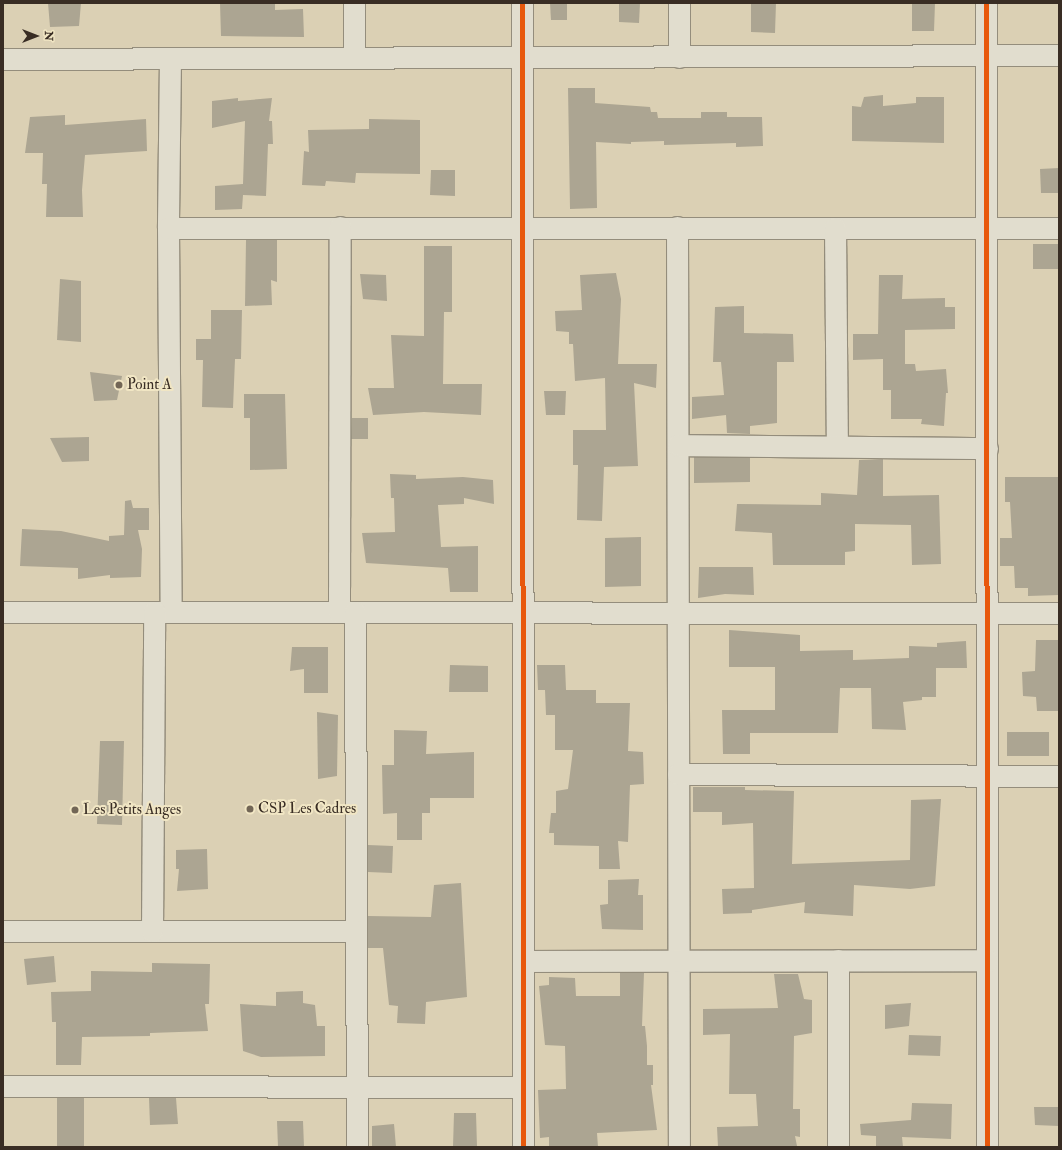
<!DOCTYPE html>
<style>
body{margin:0}
#map{position:relative;width:1062px;height:1150px;overflow:hidden;background:#dbd0b4;font-family:"IM FELL Double Pica",serif}
div>[style]{position:absolute}
.building>*{inset:0;background:#aca592}
.roads{filter:drop-shadow(1px 0 #948d7c) drop-shadow(-1px 0 #948d7c) drop-shadow(0 1px #948d7c) drop-shadow(0 -1px #948d7c)}
.minor>*{height:21px;margin:-10.5px;padding:0 10.5px;transform-origin:10.5px;border-radius:10.5px;background:#e1ddce}
.cycleway>*{height:5px;margin:-2.5px;padding:0 2.5px;transform-origin:2.5px;border-radius:2.5px;background:#e8590c}
.dots>*{width:11px;height:11px;translate:-50% -50%;box-sizing:border-box;border:2px solid #f1e6c4;border-radius:50%}
span{translate:-50% -50%;white-space:nowrap;text-align:center;line-height:1.15;-webkit-text-stroke:4px #f1e6c4;paint-order:stroke}
.poi-label{font-size:15px;color:#392d24}
.left{translate:0 -50%;text-align:left}
.frame{position:absolute;inset:0;border:4px solid #392d24;pointer-events:none}
.north{position:absolute;left:16px;top:16px;width:40px;height:40px;-webkit-text-stroke:3px #f1e6c4;paint-order:stroke;rotate:90deg;font-size:11px;font-weight:700;line-height:16px;text-align:center;color:#392d24}
.north::after{content:'';display:block;margin:auto;width:14px;height:18px;background:#392d24;clip-path:polygon(50% 0,100% 100%,50% 72%,0 100%)}
</style>
<div id="map">
<div class="building">
<i style="clip-path:polygon(48px 3px,81px 3px,79px 26px,50px 27px)"></i>
<i style="clip-path:polygon(220px 3px,275px 4px,275px 10px,303px 9px,304px 37px,221px 36px)"></i>
<i style="clip-path:polygon(550px 3px,567px 3px,567px 20px,551px 20px)"></i>
<i style="clip-path:polygon(619px 3px,640px 3px,639px 23px,619px 22px)"></i>
<i style="clip-path:polygon(751px 3px,776px 3px,775px 33px,751px 32px)"></i>
<i style="clip-path:polygon(912px 3px,935px 3px,934px 31px,912px 31px)"></i>
<i style="clip-path:polygon(568px 88px,595px 88px,595px 103px,650px 107px,651px 112px,657px 112px,658px 118px,701px 118px,701px 112px,727px 112px,727px 117px,762px 117px,763px 146px,736px 147px,736px 143px,664px 145px,664px 141px,631px 142px,631px 144px,596px 142px,597px 208px,570px 209px)"></i>
<i style="clip-path:polygon(883px 95px,883px 106px,916px 103px,916px 97px,944px 97px,944px 143px,852px 141px,852px 106px,861px 107px,864px 97px)"></i>
<i style="clip-path:polygon(238px 98px,238px 101px,272px 98px,269px 121px,272px 121px,273px 144px,268px 144px,266px 196px,243px 195px,242px 209px,215px 210px,215px 186px,243px 184px,245px 121px,212px 128px,212px 101px)"></i>
<i style="clip-path:polygon(65px 115px,65px 125px,146px 119px,147px 151px,85px 155px,82px 190px,83px 217px,46px 217px,47px 184px,42px 184px,43px 153px,25px 153px,30px 117px)"></i>
<i style="clip-path:polygon(369px 119px,420px 120px,420px 174px,356px 173px,355px 183px,326px 181px,325px 186px,302px 185px,304px 151px,309px 152px,308px 130px,369px 129px)"></i>
<i style="clip-path:polygon(1059px 168px,1059px 193px,1041px 193px,1040px 169px)"></i>
<i style="clip-path:polygon(431px 170px,455px 170px,455px 196px,430px 195px)"></i>
<i style="clip-path:polygon(246px 240px,277px 240px,277px 282px,271px 280px,272px 305px,245px 306px)"></i>
<i style="clip-path:polygon(1033px 244px,1059px 244px,1059px 269px,1033px 269px)"></i>
<i style="clip-path:polygon(424px 246px,452px 246px,452px 312px,444px 312px,443px 384px,482px 384px,481px 415px,424px 412px,373px 415px,368px 388px,394px 388px,391px 335px,424px 336px)"></i>
<i style="clip-path:polygon(616px 273px,621px 299px,618px 364px,657px 364px,656px 388px,634px 383px,638px 466px,604px 467px,602px 521px,577px 520px,578px 465px,573px 465px,573px 430px,606px 430px,605px 378px,575px 381px,573px 344px,569px 344px,569px 332px,556px 331px,555px 311px,582px 310px,580px 275px)"></i>
<i style="clip-path:polygon(360px 274px,386px 275px,387px 301px,363px 299px)"></i>
<i style="clip-path:polygon(879px 275px,903px 275px,902px 299px,945px 298px,945px 307px,955px 307px,955px 329px,905px 330px,905px 364px,915px 364px,916px 371px,946px 369px,948px 393px,946px 393px,944px 426px,921px 424px,922px 419px,891px 419px,891px 390px,883px 390px,883px 359px,853px 360px,853px 334px,878px 334px)"></i>
<i style="clip-path:polygon(60px 279px,81px 281px,81px 342px,57px 340px)"></i>
<i style="clip-path:polygon(744px 306px,744px 333px,793px 334px,794px 362px,777px 362px,777px 423px,750px 426px,750px 434px,727px 433px,726px 415px,692px 419px,692px 397px,724px 395px,721px 362px,713px 362px,715px 307px)"></i>
<i style="clip-path:polygon(211px 310px,242px 310px,241px 359px,235px 359px,233px 408px,202px 407px,203px 360px,196px 360px,196px 339px,211px 339px)"></i>
<i style="clip-path:polygon(90px 372px,122px 376px,117px 400px,94px 401px)"></i>
<i style="clip-path:polygon(544px 391px,566px 391px,565px 415px,546px 415px)"></i>
<i style="clip-path:polygon(244px 394px,285px 394px,287px 469px,250px 470px,250px 418px,244px 418px)"></i>
<i style="clip-path:polygon(352px 418px,368px 418px,368px 439px,351px 439px)"></i>
<i style="clip-path:polygon(89px 437px,89px 461px,62px 462px,50px 438px)"></i>
<i style="clip-path:polygon(694px 457px,750px 458px,750px 482px,694px 483px)"></i>
<i style="clip-path:polygon(883px 459px,883px 496px,939px 495px,941px 564px,912px 565px,911px 525px,855px 524px,855px 551px,845px 552px,845px 565px,773px 565px,772px 533px,735px 531px,737px 504px,821px 505px,821px 493px,857px 495px,859px 460px)"></i>
<i style="clip-path:polygon(390px 474px,416px 475px,416px 479px,463px 477px,493px 480px,494px 504px,464px 498px,464px 504px,438px 505px,441px 547px,478px 546px,478px 592px,450px 592px,448px 568px,366px 563px,362px 533px,395px 532px,394px 498px,391px 498px)"></i>
<i style="clip-path:polygon(1005px 477px,1059px 477px,1059px 595px,1028px 596px,1028px 588px,1015px 588px,1014px 566px,1000px 566px,1000px 538px,1012px 538px,1010px 502px,1005px 502px)"></i>
<i style="clip-path:polygon(131px 500px,133px 508px,149px 508px,149px 530px,138px 530px,142px 549px,141px 577px,110px 578px,110px 575px,78px 579px,78px 568px,20px 566px,22px 529px,61px 531px,109px 541px,109px 536px,124px 535px,125px 501px)"></i>
<i style="clip-path:polygon(641px 537px,641px 586px,605px 587px,605px 538px)"></i>
<i style="clip-path:polygon(699px 567px,753px 567px,754px 595px,725px 594px,698px 598px)"></i>
<i style="clip-path:polygon(729px 630px,800px 635px,800px 651px,853px 650px,853px 660px,909px 658px,909px 646px,937px 647px,937px 643px,966px 641px,967px 668px,936px 668px,936px 697px,922px 697px,922px 700px,903px 702px,906px 730px,872px 729px,871px 688px,840px 688px,838px 733px,750px 733px,750px 754px,723px 754px,722px 710px,775px 710px,775px 667px,729px 667px)"></i>
<i style="clip-path:polygon(1036px 640px,1059px 640px,1058px 711px,1037px 711px,1036px 697px,1023px 696px,1022px 672px,1035px 671px)"></i>
<i style="clip-path:polygon(292px 647px,328px 647px,328px 693px,304px 693px,304px 669px,290px 671px)"></i>
<i style="clip-path:polygon(450px 665px,488px 666px,488px 692px,449px 692px)"></i>
<i style="clip-path:polygon(537px 665px,565px 665px,566px 690px,596px 690px,596px 703px,630px 703px,628px 751px,643px 752px,644px 784px,630px 785px,628px 842px,618px 841px,620px 869px,599px 869px,599px 846px,554px 845px,554px 833px,549px 833px,551px 813px,556px 813px,556px 791px,568px 789px,573px 750px,555px 750px,555px 715px,546px 715px,545px 690px,538px 690px)"></i>
<i style="clip-path:polygon(317px 712px,338px 715px,337px 776px,318px 779px)"></i>
<i style="clip-path:polygon(394px 730px,427px 731px,426px 754px,474px 752px,474px 798px,430px 798px,430px 813px,422px 813px,422px 840px,397px 840px,397px 813px,383px 814px,382px 765px,394px 765px)"></i>
<i style="clip-path:polygon(1007px 732px,1049px 732px,1049px 756px,1007px 756px)"></i>
<i style="clip-path:polygon(100px 741px,124px 741px,122px 825px,97px 824px)"></i>
<i style="clip-path:polygon(693px 787px,745px 787px,745px 790px,794px 791px,792px 864px,910px 860px,911px 800px,941px 799px,935px 886px,910px 889px,854px 885px,853px 916px,804px 913px,805px 902px,752px 910px,752px 913px,723px 914px,722px 889px,754px 888px,753px 823px,722px 825px,722px 812px,693px 812px)"></i>
<i style="clip-path:polygon(368px 845px,393px 846px,392px 873px,368px 872px)"></i>
<i style="clip-path:polygon(207px 849px,208px 889px,177px 891px,179px 869px,176px 869px,176px 850px)"></i>
<i style="clip-path:polygon(639px 879px,638px 895px,643px 895px,643px 930px,602px 929px,600px 905px,608px 904px,608px 880px)"></i>
<i style="clip-path:polygon(461px 883px,467px 997px,426px 1002px,425px 1024px,397px 1023px,398px 1006px,389px 1005px,383px 948px,368px 948px,368px 916px,431px 917px,434px 885px)"></i>
<i style="clip-path:polygon(54px 956px,56px 982px,27px 985px,24px 959px)"></i>
<i style="clip-path:polygon(152px 963px,210px 964px,209px 1004px,205px 1004px,208px 1031px,150px 1033px,150px 1036px,82px 1037px,81px 1065px,56px 1065px,56px 1022px,52px 1022px,51px 992px,91px 991px,91px 971px,152px 972px)"></i>
<i style="clip-path:polygon(620px 973px,644px 973px,642px 1026px,645px 1026px,647px 1046px,647px 1065px,653px 1065px,653px 1085px,651px 1085px,657px 1130px,597px 1133px,598px 1147px,549px 1147px,549px 1137px,540px 1138px,538px 1090px,566px 1089px,565px 1046px,545px 1045px,539px 986px,549px 985px,549px 977px,575px 978px,576px 996px,620px 996px)"></i>
<i style="clip-path:polygon(774px 974px,798px 974px,804px 999px,812px 1000px,812px 1033px,794px 1036px,793px 1109px,800px 1109px,800px 1137px,795px 1136px,797px 1146px,718px 1147px,717px 1127px,758px 1126px,756px 1094px,729px 1094px,730px 1034px,703px 1035px,703px 1009px,778px 1008px)"></i>
<i style="clip-path:polygon(303px 991px,303px 1003px,315px 1005px,317px 1026px,325px 1026px,325px 1056px,261px 1057px,243px 1051px,240px 1004px,276px 1006px,276px 992px)"></i>
<i style="clip-path:polygon(911px 1003px,909px 1026px,885px 1029px,885px 1005px)"></i>
<i style="clip-path:polygon(909px 1035px,941px 1036px,940px 1056px,908px 1055px)"></i>
<i style="clip-path:polygon(57px 1098px,84px 1098px,84px 1147px,57px 1147px)"></i>
<i style="clip-path:polygon(149px 1098px,176px 1098px,178px 1124px,150px 1125px)"></i>
<i style="clip-path:polygon(912px 1103px,952px 1104px,951px 1139px,902px 1137px,903px 1147px,876px 1147px,876px 1136px,861px 1135px,860px 1124px,911px 1120px)"></i>
<i style="clip-path:polygon(1034px 1107px,1059px 1107px,1059px 1126px,1035px 1125px)"></i>
<i style="clip-path:polygon(454px 1113px,476px 1113px,477px 1147px,453px 1147px)"></i>
<i style="clip-path:polygon(277px 1121px,303px 1121px,304px 1147px,278px 1147px)"></i>
<i style="clip-path:polygon(394px 1124px,396px 1147px,372px 1147px,372px 1126px)"></i>
</div>
<div class="roads">
<div class="minor">
<i style="left:354px;top:3px;width:55px;rotate:90deg"></i>
<i style="left:522px;top:3px;width:1144px;rotate:89.95deg"></i>
<i style="left:986px;top:3px;width:1144px;rotate:89.95deg"></i>
<i style="left:679px;top:57px;width:54px;rotate:-90deg"></i>
<i style="left:170px;top:58px;width:170px;rotate:90.7deg"></i>
<i style="left:168px;top:228px;width:384px;rotate:89.6deg"></i>
<i style="left:3px;top:59px;width:1056px;rotate:-0.22deg"></i>
<i style="left:677px;top:227px;width:920px;rotate:89.88deg"></i>
<i style="left:168px;top:228px;width:891px"></i>
<i style="left:835px;top:228px;width:218px;rotate:89.5deg"></i>
<i style="left:678px;top:445px;width:309px;rotate:0.6deg"></i>
<i style="left:3px;top:612px;width:1056px;rotate:0.05deg"></i>
<i style="left:339px;top:612px;width:385px;rotate:-89.9deg"></i>
<i style="left:355px;top:612px;width:535px;rotate:89.79deg"></i>
<i style="left:678px;top:774px;width:381px;rotate:0.3deg"></i>
<i style="left:3px;top:931px;width:353px"></i>
<i style="left:152px;top:931px;width:319px;rotate:-89.6deg"></i>
<i style="left:838px;top:960px;width:187px;rotate:90deg"></i>
<i style="left:523px;top:961px;width:464px;rotate:-0.1deg"></i>
<i style="left:3px;top:1086px;width:520px;rotate:0.11deg"></i>
</div>
</div>
<div class="cycleway">
<i style="left:522px;top:3px;width:1144px;rotate:89.95deg"></i>
<i style="left:986px;top:3px;width:1144px;rotate:89.95deg"></i>
</div>
<div class="dots">
<i style="left:119px;top:385px;background:#726656"></i>
<i style="left:250px;top:809px;background:#726656"></i>
<i style="left:75px;top:810px;background:#726656"></i>
</div>
<div class="poi-label">
<span class="left" style="left:127px;top:385px">Point A</span>
<span class="left" style="left:258px;top:809px">CSP Les Cadres</span>
<span class="left" style="left:83px;top:810px">Les Petits Anges</span>
</div>
<div class="frame"></div>
<div class="north">N</div>
</div>
